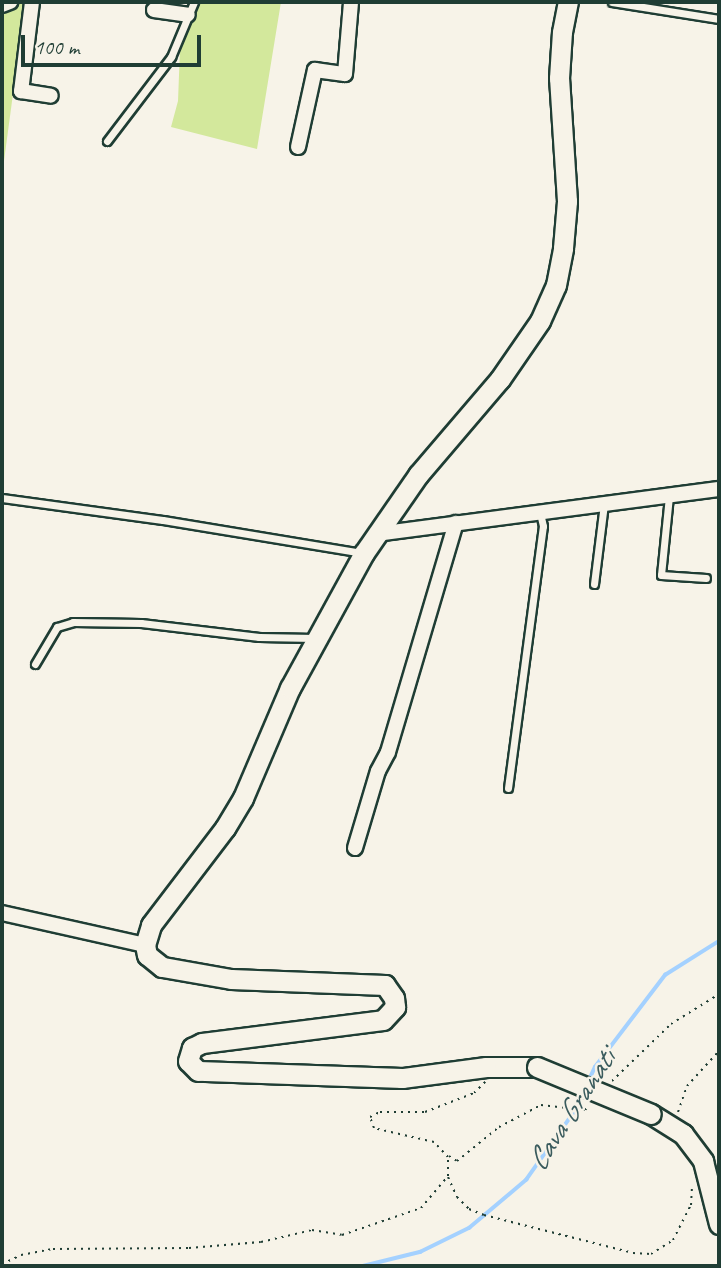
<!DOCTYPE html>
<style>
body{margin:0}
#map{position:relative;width:721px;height:1268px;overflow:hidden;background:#f7f3e8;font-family:Caveat,sans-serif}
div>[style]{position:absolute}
.green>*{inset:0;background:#d3e89c}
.stream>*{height:3.5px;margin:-1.75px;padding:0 1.75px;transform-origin:1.75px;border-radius:1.75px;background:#a4d1ff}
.path>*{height:2px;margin-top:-1px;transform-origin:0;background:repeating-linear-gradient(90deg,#1f3d34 0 2px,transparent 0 7px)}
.roads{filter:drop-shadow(2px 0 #1f3d34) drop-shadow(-2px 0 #1f3d34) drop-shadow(0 2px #1f3d34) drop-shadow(0 -2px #1f3d34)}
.lane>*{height:7px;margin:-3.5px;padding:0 3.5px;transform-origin:3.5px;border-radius:3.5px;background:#f7f3e8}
.street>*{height:14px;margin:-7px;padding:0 7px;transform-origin:7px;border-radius:7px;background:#f7f3e8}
.secondary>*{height:19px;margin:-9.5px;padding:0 9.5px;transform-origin:9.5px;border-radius:9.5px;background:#f7f3e8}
.bridges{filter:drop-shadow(2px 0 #1f3d34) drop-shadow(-2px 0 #1f3d34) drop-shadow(0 2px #1f3d34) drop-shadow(0 -2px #1f3d34)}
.secondary-bridge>*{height:19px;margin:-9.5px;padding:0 9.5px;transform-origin:9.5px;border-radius:9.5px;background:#f7f3e8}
span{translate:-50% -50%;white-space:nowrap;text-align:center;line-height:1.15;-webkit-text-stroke:5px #f7f3e8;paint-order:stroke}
.water-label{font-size:30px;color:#3a5b5d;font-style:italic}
.frame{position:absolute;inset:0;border:4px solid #1f3d34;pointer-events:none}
.scale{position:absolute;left:21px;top:35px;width:180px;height:32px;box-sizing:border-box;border:4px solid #1f3d34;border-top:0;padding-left:9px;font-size:21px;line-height:24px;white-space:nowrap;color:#1f3d34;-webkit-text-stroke:5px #f7f3e8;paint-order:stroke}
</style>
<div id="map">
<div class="green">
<i style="clip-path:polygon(200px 2px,281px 2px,257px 149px,171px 127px,178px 101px,180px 49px)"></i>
<i style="clip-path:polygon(10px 4px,25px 4px,2px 176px,2px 7px)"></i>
</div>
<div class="stream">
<i style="left:589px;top:1080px;width:14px;rotate:-65deg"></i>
<i style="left:595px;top:1067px;width:116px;rotate:-52.7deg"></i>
<i style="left:665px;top:975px;width:64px;rotate:-32.2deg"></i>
<i style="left:363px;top:1266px;width:59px;rotate:-13.8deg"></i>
<i style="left:420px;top:1252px;width:55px;rotate:-26.1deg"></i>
<i style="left:469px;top:1228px;width:75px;rotate:-40.1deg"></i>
<i style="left:526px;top:1180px;width:87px;rotate:-54.8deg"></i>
<i style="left:576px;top:1109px;width:17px;rotate:-66deg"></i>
</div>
<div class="path">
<i style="left:612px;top:1081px;width:82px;rotate:-44deg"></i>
<i style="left:671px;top:1024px;width:57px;rotate:-32deg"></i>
<i style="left:678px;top:1112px;width:28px;rotate:-71deg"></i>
<i style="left:687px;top:1086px;width:47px;rotate:-47.6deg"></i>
<i style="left:449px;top:1156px;width:9px;rotate:32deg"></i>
<i style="left:457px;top:1161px;width:54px;rotate:-39deg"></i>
<i style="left:499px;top:1127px;width:47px;rotate:-27.6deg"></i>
<i style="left:541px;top:1105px;width:44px;rotate:6.5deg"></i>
<i style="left:585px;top:1110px;width:6px;rotate:-51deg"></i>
<i style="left:448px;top:1177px;width:22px;rotate:66deg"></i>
<i style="left:457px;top:1197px;width:17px;rotate:45deg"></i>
<i style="left:469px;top:1209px;width:16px;rotate:22deg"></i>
<i style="left:484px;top:1215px;width:154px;rotate:14.3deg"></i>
<i style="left:633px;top:1253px;width:18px;rotate:3deg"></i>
<i style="left:651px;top:1254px;width:26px;rotate:-32deg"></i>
<i style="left:673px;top:1240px;width:39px;rotate:-63deg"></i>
<i style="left:691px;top:1205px;width:17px;rotate:-87deg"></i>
<i style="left:2px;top:1264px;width:21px;rotate:-25deg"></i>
<i style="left:21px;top:1255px;width:33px;rotate:-11deg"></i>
<i style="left:53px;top:1249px;width:136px;rotate:-0.4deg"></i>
<i style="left:189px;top:1248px;width:72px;rotate:-4.8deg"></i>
<i style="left:261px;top:1242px;width:52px;rotate:-13.2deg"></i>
<i style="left:312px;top:1230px;width:30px;rotate:9deg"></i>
<i style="left:342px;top:1235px;width:83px;rotate:-18.9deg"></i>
<i style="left:421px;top:1208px;width:42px;rotate:-49.8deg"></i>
<i style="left:448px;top:1176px;width:19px;rotate:-90deg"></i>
<i style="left:448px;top:1157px;width:21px;rotate:-133deg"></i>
<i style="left:434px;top:1142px;width:62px;rotate:-166.9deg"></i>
<i style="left:374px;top:1128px;width:12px;rotate:-110deg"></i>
<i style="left:370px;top:1117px;width:11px;rotate:-27deg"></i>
<i style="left:380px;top:1112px;width:45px"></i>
<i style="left:425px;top:1112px;width:53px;rotate:-21.2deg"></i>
<i style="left:474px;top:1093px;width:16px;rotate:-45deg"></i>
</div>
<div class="roads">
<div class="lane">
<i style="left:612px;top:2px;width:108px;rotate:9deg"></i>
<i style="left:107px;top:141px;width:106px;rotate:-52.7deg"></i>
<i style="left:171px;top:57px;width:60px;rotate:-67.3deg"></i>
<i style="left:669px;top:496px;width:79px;rotate:95.8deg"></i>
<i style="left:661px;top:575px;width:45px;rotate:3.8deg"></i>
<i style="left:2px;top:498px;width:162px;rotate:7.8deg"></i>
<i style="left:163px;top:520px;width:203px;rotate:9.4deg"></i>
<i style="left:594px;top:584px;width:81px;rotate:-82.9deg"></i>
<i style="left:35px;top:664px;width:43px;rotate:-59.3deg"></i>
<i style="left:57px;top:627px;width:17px;rotate:-17deg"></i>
<i style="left:73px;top:622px;width:68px;rotate:0.8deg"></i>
<i style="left:141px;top:623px;width:119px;rotate:6.8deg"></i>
<i style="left:259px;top:637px;width:56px;rotate:1deg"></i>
<i style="left:508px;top:788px;width:264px;rotate:-82.4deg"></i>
<i style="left:543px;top:526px;width:13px;rotate:-103deg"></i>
</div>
<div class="street">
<i style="left:32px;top:2px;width:90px;rotate:97deg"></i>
<i style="left:21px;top:91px;width:30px;rotate:9deg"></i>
<i style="left:2px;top:5px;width:9px;rotate:-21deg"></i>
<i style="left:154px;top:10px;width:34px;rotate:8deg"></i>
<i style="left:298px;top:147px;width:79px;rotate:-77.6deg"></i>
<i style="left:315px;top:70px;width:30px;rotate:8deg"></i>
<i style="left:345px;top:74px;width:72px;rotate:-85.2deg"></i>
<i style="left:377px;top:534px;width:345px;rotate:-7.5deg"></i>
<i style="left:355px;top:848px;width:80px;rotate:-73.4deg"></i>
<i style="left:378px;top:771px;width:21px;rotate:-62deg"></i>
<i style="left:388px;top:752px;width:239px;rotate:-73.5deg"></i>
<i style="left:2px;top:913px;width:147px;rotate:12.6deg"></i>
</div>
<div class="secondary">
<i style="left:537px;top:1067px;width:51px;rotate:180deg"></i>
<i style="left:486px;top:1067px;width:85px;rotate:172.5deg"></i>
<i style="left:402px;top:1078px;width:204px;rotate:-178deg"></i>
<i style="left:198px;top:1071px;width:14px;rotate:-135deg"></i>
<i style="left:188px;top:1061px;width:14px;rotate:-73deg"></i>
<i style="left:192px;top:1048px;width:11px;rotate:-27deg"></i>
<i style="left:202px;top:1043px;width:182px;rotate:-7.2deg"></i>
<i style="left:383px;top:1020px;width:18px;rotate:-47deg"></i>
<i style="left:395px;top:1007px;width:9px;rotate:-96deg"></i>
<i style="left:394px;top:998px;width:16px;rotate:-125deg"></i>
<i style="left:385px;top:985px;width:154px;rotate:-177.8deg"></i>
<i style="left:231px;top:979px;width:70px;rotate:-170.1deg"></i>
<i style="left:162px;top:967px;width:19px;rotate:-141deg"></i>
<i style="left:147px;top:955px;width:10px;rotate:-101deg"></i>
<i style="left:145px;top:945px;width:21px;rotate:-73deg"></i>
<i style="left:151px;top:925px;width:122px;rotate:-52.7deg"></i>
<i style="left:225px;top:828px;width:35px;rotate:-59deg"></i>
<i style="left:243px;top:798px;width:120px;rotate:-66.9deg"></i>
<i style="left:290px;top:688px;width:154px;rotate:-61.3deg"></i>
<i style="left:364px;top:553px;width:95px;rotate:-55.3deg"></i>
<i style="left:418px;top:475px;width:126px;rotate:-49.5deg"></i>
<i style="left:500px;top:379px;width:70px;rotate:-55.4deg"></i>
<i style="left:540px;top:321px;width:39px;rotate:-66deg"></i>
<i style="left:556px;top:285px;width:38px;rotate:-79deg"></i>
<i style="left:563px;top:248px;width:47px;rotate:-85.1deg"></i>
<i style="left:567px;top:201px;width:123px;rotate:-93.7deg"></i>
<i style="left:559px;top:78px;width:46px;rotate:-86.3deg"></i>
<i style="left:562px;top:32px;width:31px;rotate:-79deg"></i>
<i style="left:651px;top:1114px;width:38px;rotate:32deg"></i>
<i style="left:683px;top:1134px;width:34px;rotate:53deg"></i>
<i style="left:703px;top:1161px;width:65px;rotate:75.7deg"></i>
</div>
</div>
<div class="bridges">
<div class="secondary-bridge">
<i style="left:537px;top:1067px;width:123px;rotate:22.4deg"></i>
</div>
</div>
<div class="water-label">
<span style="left:571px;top:1110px;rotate:-57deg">Cava Granati</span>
</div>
<div class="frame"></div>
<div class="scale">100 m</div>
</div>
